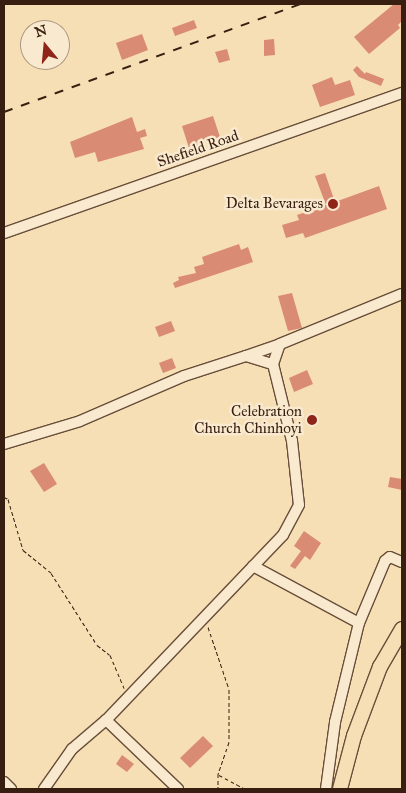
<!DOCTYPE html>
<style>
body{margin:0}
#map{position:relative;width:406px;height:793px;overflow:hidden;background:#f6deb5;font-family:"IM FELL Great Primer",serif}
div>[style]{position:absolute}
.building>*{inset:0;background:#da8b74}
.path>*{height:1px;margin-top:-0.5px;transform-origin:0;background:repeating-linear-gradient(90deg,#381e10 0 4px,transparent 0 6.5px)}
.roads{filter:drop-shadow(1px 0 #684e39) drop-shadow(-1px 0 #684e39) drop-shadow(0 1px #684e39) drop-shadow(0 -1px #684e39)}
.minor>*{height:10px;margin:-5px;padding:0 5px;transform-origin:5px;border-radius:5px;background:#f9eacf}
.major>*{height:14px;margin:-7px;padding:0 7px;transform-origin:7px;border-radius:7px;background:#f6deb5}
.rail>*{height:2px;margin-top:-1px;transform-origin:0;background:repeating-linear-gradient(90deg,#381e10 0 9px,transparent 0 18px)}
.dots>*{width:14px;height:14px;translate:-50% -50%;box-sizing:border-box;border:2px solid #f9eacf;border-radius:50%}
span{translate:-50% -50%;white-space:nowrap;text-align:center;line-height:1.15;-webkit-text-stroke:5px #f9eacf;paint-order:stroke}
.street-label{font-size:15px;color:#381e10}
.poi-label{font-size:15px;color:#381e10}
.right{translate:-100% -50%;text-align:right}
.frame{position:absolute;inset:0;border:5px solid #381e10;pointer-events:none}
.north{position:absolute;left:20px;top:20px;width:50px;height:50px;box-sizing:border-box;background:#f9eacf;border:1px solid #ac9883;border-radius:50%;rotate:343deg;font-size:14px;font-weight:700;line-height:20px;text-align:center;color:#381e10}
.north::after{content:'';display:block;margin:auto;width:18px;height:22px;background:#8f2418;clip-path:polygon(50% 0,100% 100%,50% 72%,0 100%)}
</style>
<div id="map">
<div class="building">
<i style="clip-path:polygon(394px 4px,402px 4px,402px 21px,398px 25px,400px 28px,369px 54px,354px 37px)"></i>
<i style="clip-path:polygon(194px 20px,197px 28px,175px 36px,172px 28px)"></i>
<i style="clip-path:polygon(142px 34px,148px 50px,122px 60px,116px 43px)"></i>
<i style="clip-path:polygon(274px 39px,275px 55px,264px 56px,264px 40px)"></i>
<i style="clip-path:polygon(227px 49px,230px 60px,219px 63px,215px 52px)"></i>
<i style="clip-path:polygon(357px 66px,365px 74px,366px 72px,384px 79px,381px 86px,359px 77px,353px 70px)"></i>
<i style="clip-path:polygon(332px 77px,335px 85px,350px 80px,355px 95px,320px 107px,312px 85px)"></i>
<i style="clip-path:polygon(213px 116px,220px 137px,189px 148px,182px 126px)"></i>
<i style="clip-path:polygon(132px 117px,137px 132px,145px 129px,147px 136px,140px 138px,144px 149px,98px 162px,95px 152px,75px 158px,70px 142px)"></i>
<i style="clip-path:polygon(325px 173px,335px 202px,379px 186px,387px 209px,305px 238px,303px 233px,286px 238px,282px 225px,299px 220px,297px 215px,326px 205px,315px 176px)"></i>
<i style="clip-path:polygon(239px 244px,241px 250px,248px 247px,253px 262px,175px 288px,173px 283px,179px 280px,178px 277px,196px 273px,194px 267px,204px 264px,202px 257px)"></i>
<i style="clip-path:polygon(292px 293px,302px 328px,288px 331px,278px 296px)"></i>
<i style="clip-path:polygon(171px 321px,175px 331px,159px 337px,155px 327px)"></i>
<i style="clip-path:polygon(172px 358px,176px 368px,163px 373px,159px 363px)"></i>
<i style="clip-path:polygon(307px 370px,313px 384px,294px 392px,289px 378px)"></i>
<i style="clip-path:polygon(44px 463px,57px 484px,44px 492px,30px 471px)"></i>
<i style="clip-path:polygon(390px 477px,402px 479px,402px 490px,388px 487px)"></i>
<i style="clip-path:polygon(304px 531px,321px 543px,310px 560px,305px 556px,295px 569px,290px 566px,301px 551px,294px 546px)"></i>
<i style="clip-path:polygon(203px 736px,213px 746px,190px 768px,180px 758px)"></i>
<i style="clip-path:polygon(122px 755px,134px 764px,127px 772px,116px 764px)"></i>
</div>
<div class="path">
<i style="left:4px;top:497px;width:4px;rotate:27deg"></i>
<i style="left:8px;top:499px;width:53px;rotate:73.6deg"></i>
<i style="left:23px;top:550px;width:36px;rotate:39deg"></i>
<i style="left:51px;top:573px;width:85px;rotate:57.4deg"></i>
<i style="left:97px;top:645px;width:16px;rotate:38deg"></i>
<i style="left:110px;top:655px;width:36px;rotate:67deg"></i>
<i style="left:208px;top:627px;width:65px;rotate:71.3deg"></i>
<i style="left:229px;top:689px;width:53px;rotate:90deg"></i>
<i style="left:229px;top:742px;width:34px;rotate:109deg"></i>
<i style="left:218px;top:774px;width:15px;rotate:90deg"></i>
<i style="left:219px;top:775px;width:30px;rotate:28deg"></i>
</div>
<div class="roads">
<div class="minor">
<i style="left:4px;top:233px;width:422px;rotate:-19.4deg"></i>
<i style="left:246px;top:356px;width:36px;rotate:-19deg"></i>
<i style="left:273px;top:364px;width:21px;rotate:-71deg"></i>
<i style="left:280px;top:344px;width:132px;rotate:-22.3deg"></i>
<i style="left:4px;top:444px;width:79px;rotate:-16.8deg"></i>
<i style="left:80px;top:421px;width:113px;rotate:-23.4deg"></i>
<i style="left:184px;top:376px;width:65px;rotate:-17.9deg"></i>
<i style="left:246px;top:356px;width:28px;rotate:17deg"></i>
<i style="left:273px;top:364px;width:79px;rotate:76.1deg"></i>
<i style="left:292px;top:441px;width:64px;rotate:83.8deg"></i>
<i style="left:299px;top:505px;width:34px;rotate:118deg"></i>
<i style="left:283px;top:535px;width:256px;rotate:133.7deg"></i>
<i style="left:106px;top:720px;width:45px;rotate:139.5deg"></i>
<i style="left:72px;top:749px;width:49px;rotate:125deg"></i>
<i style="left:253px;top:566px;width:120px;rotate:28.3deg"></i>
<i style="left:106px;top:720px;width:100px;rotate:43.8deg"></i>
<i style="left:4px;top:782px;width:10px;rotate:45deg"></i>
<i style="left:326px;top:789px;width:68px;rotate:-82.3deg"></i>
<i style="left:335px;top:722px;width:102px;rotate:-76.4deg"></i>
<i style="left:359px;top:623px;width:67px;rotate:-67.2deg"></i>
<i style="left:385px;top:561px;width:6px;rotate:-39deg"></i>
<i style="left:390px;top:557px;width:13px;rotate:23deg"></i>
</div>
<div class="major">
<i style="left:340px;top:789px;width:55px;rotate:-75.2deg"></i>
<i style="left:354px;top:736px;width:74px;rotate:-69.4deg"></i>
<i style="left:380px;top:667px;width:44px;rotate:-59.9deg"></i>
</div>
</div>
<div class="rail">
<i style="left:4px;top:112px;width:316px;rotate:-20deg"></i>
</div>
<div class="dots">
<i style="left:333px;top:204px;background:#8f2418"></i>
<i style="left:312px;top:420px;background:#8f2418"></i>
</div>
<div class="street-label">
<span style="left:198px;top:149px;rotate:-19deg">Shefield Road</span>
</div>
<div class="poi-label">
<span class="right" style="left:323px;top:204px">Delta Bevarages</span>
<span class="right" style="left:302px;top:420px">Celebration<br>Church Chinhoyi</span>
</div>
<div class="frame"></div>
<div class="north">N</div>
</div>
